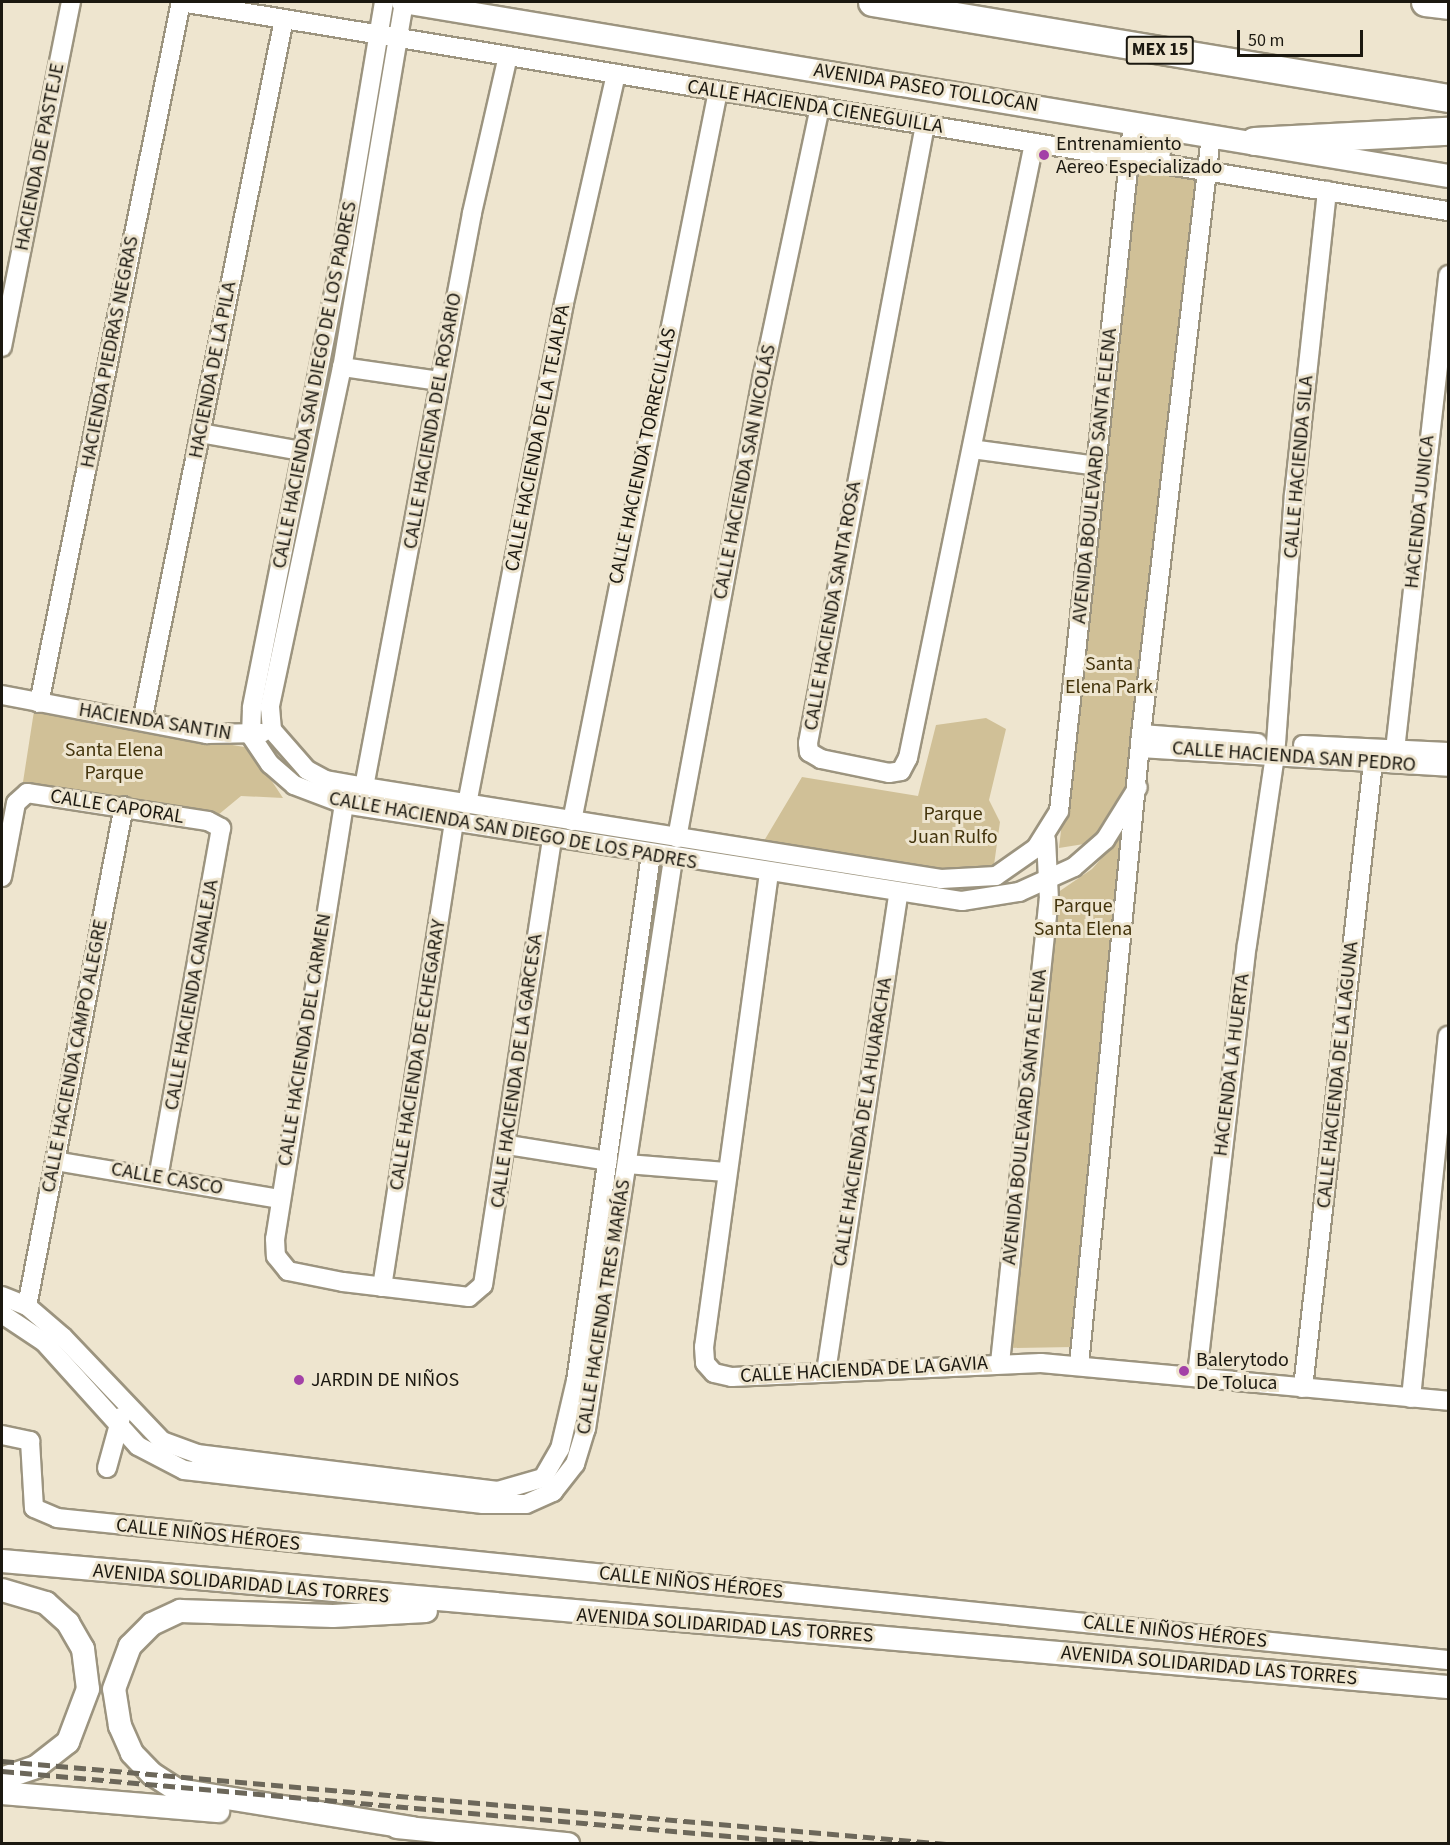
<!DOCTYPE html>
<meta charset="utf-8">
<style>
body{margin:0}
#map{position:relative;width:1450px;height:1845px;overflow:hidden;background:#eee5cf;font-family:"Source Sans 3",sans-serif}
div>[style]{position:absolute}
.green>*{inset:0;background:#d0c097}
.roads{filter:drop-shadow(2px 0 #9c947f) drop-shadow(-2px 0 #9c947f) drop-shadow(0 2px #9c947f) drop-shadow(0 -2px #9c947f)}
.minor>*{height:18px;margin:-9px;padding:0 9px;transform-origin:9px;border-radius:9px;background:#fff}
.major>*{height:22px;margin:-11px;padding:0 11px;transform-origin:11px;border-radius:11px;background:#fff}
.highway>*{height:27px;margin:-13.5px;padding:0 13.5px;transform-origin:13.5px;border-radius:13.5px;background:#fff}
.rail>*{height:4.5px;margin-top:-2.25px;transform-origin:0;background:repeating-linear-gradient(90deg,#6c675a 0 12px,transparent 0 18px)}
.dots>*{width:16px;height:16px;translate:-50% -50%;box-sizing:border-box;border:3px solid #eee5cf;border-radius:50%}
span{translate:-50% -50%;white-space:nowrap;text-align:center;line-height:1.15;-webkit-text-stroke:6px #eee5cf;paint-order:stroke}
.shield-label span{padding:2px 4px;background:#eee5cf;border:2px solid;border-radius:4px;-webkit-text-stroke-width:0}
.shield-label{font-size:18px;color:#1b1810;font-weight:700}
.street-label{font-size:20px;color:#1b1810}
.poi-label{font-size:20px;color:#1b1810}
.left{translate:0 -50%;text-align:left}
.park-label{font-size:20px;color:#43340c}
.frame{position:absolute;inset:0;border:3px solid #1b1810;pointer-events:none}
.scale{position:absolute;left:1237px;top:30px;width:126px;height:27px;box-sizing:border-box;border:3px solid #1b1810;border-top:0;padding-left:8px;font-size:18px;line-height:21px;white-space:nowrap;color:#1b1810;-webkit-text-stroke:4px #eee5cf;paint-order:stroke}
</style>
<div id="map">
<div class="green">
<i style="clip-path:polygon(1137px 169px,1199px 177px,1129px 777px,1118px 810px,1104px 830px,1084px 844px,1059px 848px)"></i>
<i style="clip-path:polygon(34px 711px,250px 748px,283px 798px,241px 796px,218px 815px,23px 782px)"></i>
<i style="clip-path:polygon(986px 718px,1006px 729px,989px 800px,1000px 822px,994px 865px,961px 871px,761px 846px,802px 777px,918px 796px,936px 725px)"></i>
<i style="clip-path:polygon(1130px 826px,1103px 1018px,1073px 1347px,1008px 1348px,1051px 897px,1092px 869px)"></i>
</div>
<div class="roads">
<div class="minor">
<i style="left:384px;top:2px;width:243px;rotate:99.5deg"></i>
<i style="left:344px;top:242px;width:475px;rotate:101.2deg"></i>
<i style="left:252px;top:708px;width:28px;rotate:92deg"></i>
<i style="left:251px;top:736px;width:34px;rotate:56deg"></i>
<i style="left:270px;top:764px;width:32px;rotate:41deg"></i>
<i style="left:294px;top:785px;width:53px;rotate:20.8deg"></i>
<i style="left:344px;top:804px;width:626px;rotate:8.92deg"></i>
<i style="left:962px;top:901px;width:58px;rotate:-9deg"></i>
<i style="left:1019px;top:892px;width:60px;rotate:-24.4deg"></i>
<i style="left:1074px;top:867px;width:41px;rotate:-41.1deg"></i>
<i style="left:1105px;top:840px;width:62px;rotate:-58.1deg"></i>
<i style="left:404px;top:2px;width:370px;rotate:99.6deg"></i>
<i style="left:342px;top:367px;width:348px;rotate:102deg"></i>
<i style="left:270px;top:707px;width:23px;rotate:85deg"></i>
<i style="left:272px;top:730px;width:53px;rotate:48.8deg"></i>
<i style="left:307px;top:770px;width:21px;rotate:28deg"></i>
<i style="left:326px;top:780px;width:39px;rotate:10deg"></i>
<i style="left:364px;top:787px;width:584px;rotate:9.06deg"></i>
<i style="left:941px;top:879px;width:55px;rotate:-3.1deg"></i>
<i style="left:996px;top:876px;width:49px;rotate:-35deg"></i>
<i style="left:1036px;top:848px;width:44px;rotate:-58.1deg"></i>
<i style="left:1059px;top:811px;width:692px;rotate:-83.86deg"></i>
<i style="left:925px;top:125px;width:629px;rotate:100.72deg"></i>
<i style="left:808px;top:743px;width:9px;rotate:84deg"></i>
<i style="left:809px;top:752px;width:14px;rotate:30deg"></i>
<i style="left:821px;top:759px;width:69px;rotate:11.6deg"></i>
<i style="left:889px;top:773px;width:12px;rotate:-9deg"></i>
<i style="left:901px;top:771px;width:15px;rotate:-62deg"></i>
<i style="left:908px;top:758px;width:628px;rotate:-78.42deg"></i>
<i style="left:1159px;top:164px;width:36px;rotate:-81deg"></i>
<i style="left:2px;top:347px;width:352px;rotate:-78.7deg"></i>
<i style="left:342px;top:367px;width:98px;rotate:8.2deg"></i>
<i style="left:200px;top:433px;width:103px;rotate:10.1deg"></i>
<i style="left:972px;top:449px;width:126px;rotate:7.7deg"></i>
<i style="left:2px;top:695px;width:209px;rotate:10.8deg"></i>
<i style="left:207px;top:734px;width:55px;rotate:-1deg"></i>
<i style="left:39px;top:703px;width:715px;rotate:-78.55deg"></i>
<i style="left:181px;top:2px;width:1284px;rotate:9.37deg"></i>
<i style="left:142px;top:721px;width:716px;rotate:-78.56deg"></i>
<i style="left:1141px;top:734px;width:117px;rotate:4.4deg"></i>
<i style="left:1276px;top:744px;width:250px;rotate:-85.9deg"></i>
<i style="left:1294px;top:495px;width:306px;rotate:-83.8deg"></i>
<i style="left:1303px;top:745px;width:145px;rotate:2.8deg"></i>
<i style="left:1140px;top:748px;width:309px;rotate:3.5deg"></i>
<i style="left:1395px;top:750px;width:478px;rotate:-83.6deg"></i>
<i style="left:364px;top:787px;width:584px;rotate:-79.34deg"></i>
<i style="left:472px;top:213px;width:161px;rotate:-77.1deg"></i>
<i style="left:344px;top:804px;width:440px;rotate:99deg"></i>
<i style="left:275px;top:1239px;width:17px;rotate:87deg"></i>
<i style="left:276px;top:1256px;width:19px;rotate:51deg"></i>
<i style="left:288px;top:1271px;width:56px;rotate:11.3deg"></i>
<i style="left:343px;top:1282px;width:127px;rotate:6.8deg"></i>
<i style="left:469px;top:1297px;width:18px;rotate:-41deg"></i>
<i style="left:483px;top:1285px;width:451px;rotate:-81.2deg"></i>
<i style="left:467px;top:804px;width:510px;rotate:-79.04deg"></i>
<i style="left:564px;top:303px;width:235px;rotate:-77.2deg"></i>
<i style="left:572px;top:821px;width:744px;rotate:-78.69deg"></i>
<i style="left:677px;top:838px;width:471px;rotate:-79.5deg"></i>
<i style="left:763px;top:375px;width:274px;rotate:-78deg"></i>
<i style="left:769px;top:873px;width:478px;rotate:97.8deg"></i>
<i style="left:704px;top:1347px;width:16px;rotate:86deg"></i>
<i style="left:705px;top:1363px;width:13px;rotate:48deg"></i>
<i style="left:714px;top:1373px;width:18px;rotate:13deg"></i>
<i style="left:732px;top:1377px;width:309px;rotate:-2.6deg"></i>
<i style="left:1041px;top:1363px;width:409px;rotate:5.3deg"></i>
<i style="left:2px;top:877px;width:75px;rotate:-79.3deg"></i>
<i style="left:16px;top:803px;width:15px;rotate:-42deg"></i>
<i style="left:27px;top:793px;width:183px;rotate:8.8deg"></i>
<i style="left:208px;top:821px;width:15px;rotate:28deg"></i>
<i style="left:221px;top:828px;width:355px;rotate:100.2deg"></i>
<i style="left:508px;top:1145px;width:101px;rotate:9.1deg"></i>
<i style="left:55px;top:1161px;width:227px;rotate:9.6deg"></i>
<i style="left:627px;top:1164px;width:99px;rotate:4.6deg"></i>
<i style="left:382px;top:1287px;width:470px;rotate:-81.2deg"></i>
<i style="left:2px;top:1296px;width:27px;rotate:22deg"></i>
<i style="left:27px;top:1306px;width:48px;rotate:40.7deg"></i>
<i style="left:63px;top:1337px;width:144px;rotate:46.4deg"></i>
<i style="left:162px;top:1441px;width:37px;rotate:20deg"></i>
<i style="left:197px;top:1454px;width:303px;rotate:7deg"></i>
<i style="left:498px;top:1491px;width:47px;rotate:-16.1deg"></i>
<i style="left:543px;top:1478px;width:34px;rotate:-60deg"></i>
<i style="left:560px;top:1449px;width:70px;rotate:-76.8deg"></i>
<i style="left:576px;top:1381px;width:531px;rotate:-81.89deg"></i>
<i style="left:27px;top:1306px;width:509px;rotate:-79.02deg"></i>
<i style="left:2px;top:1314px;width:50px;rotate:33.7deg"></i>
<i style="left:44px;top:1342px;width:140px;rotate:47.9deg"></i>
<i style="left:138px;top:1446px;width:52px;rotate:27.6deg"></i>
<i style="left:184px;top:1470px;width:301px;rotate:6.5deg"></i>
<i style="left:483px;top:1504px;width:43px"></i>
<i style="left:526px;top:1504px;width:30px;rotate:-24deg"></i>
<i style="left:553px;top:1492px;width:36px;rotate:-52deg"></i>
<i style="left:575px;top:1464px;width:37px;rotate:-73deg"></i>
<i style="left:586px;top:1429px;width:577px;rotate:-81.32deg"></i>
<i style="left:1000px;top:1363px;width:466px;rotate:-84deg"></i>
<i style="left:1049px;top:900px;width:61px;rotate:-92.8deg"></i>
<i style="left:1079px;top:1365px;width:634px;rotate:-84.39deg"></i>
<i style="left:1141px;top:734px;width:602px;rotate:-83.32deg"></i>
<i style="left:826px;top:1372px;width:483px;rotate:-81.4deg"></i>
<i style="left:1197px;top:1375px;width:433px;rotate:-83.4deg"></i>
<i style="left:1247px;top:945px;width:191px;rotate:-81.6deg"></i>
<i style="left:1303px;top:1388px;width:630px;rotate:-83.62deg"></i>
<i style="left:1411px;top:1398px;width:364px;rotate:-84.2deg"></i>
<i style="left:2px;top:1435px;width:29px;rotate:12deg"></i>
<i style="left:30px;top:1441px;width:67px;rotate:86.6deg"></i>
<i style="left:34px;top:1508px;width:25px;rotate:23deg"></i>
<i style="left:57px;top:1518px;width:1398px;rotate:5.83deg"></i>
<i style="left:107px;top:1468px;width:53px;rotate:-74.6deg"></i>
</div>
<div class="major">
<i style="left:403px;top:2px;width:1059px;rotate:9.45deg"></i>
<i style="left:2px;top:1561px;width:1451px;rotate:4.98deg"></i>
<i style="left:2px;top:1590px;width:46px;rotate:16.5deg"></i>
<i style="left:46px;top:1603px;width:30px;rotate:42deg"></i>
<i style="left:68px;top:1623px;width:30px;rotate:60deg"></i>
<i style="left:83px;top:1649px;width:40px;rotate:82.9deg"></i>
<i style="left:88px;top:1689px;width:57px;rotate:110.7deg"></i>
<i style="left:68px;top:1742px;width:41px;rotate:142deg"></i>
<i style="left:36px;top:1767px;width:36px;rotate:161deg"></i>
<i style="left:2px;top:1793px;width:217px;rotate:4.8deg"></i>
<i style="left:397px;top:1827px;width:172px;rotate:5.7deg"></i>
<i style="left:412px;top:1828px;width:238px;rotate:-170.8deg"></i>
<i style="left:177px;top:1790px;width:30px;rotate:-147deg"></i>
<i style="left:152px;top:1774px;width:29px;rotate:-134deg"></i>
<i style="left:132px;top:1753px;width:30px;rotate:-114deg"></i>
<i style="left:120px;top:1726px;width:37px;rotate:-99deg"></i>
<i style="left:114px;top:1689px;width:46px;rotate:-69.6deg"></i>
<i style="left:130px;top:1646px;width:31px;rotate:-45deg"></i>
<i style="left:152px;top:1624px;width:31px;rotate:-25deg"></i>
<i style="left:180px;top:1611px;width:153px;rotate:1.9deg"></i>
<i style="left:333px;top:1616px;width:93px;rotate:-3.1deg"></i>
</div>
<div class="highway">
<i style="left:872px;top:2px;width:584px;rotate:9.46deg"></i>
<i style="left:1425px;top:2px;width:23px;rotate:7deg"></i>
<i style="left:1254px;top:141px;width:194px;rotate:-3deg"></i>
</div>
</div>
<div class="rail">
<i style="left:2px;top:1761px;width:948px;rotate:5.02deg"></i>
<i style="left:2px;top:1771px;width:820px;rotate:5.11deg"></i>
</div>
<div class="dots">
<i style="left:1044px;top:155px;background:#a341a7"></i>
<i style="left:1184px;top:1371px;background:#a341a7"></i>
<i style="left:299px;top:1380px;background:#a341a7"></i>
</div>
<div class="shield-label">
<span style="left:1160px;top:50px">MEX 15</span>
</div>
<div class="street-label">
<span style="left:926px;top:88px;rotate:9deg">AVENIDA PASEO TOLLOCAN</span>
<span style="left:815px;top:107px;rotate:9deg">CALLE HACIENDA CIENEGUILLA</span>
<span style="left:40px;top:157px;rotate:-79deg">HACIENDA DE PASTEJE</span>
<span style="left:110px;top:352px;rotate:-79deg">HACIENDA PIEDRAS NEGRAS</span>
<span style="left:213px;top:370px;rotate:-79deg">HACIENDA DE LA PILA</span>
<span style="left:315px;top:385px;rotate:-79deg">CALLE HACIENDA SAN DIEGO DE LOS PADRES</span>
<span style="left:433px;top:421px;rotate:-80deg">CALLE HACIENDA DEL ROSARIO</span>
<span style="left:538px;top:438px;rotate:-79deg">CALLE HACIENDA DE LA TEJALPA</span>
<span style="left:643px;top:456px;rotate:-78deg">CALLE HACIENDA TORRECILLAS</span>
<span style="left:1299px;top:467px;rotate:-85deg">CALLE HACIENDA SILA</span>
<span style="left:745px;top:472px;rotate:-79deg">CALLE HACIENDA SAN NICOLÁS</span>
<span style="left:1095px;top:476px;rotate:-84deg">AVENIDA BOULEVARD SANTA ELENA</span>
<span style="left:1420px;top:512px;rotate:-84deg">HACIENDA JUNICA</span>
<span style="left:833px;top:606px;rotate:-80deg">CALLE HACIENDA SANTA ROSA</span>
<span style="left:155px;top:722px;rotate:9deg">HACIENDA SANTIN</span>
<span style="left:1294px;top:757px;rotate:4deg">CALLE HACIENDA SAN PEDRO</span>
<span style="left:117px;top:807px;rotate:9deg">CALLE CAPORAL</span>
<span style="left:513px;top:831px;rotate:10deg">CALLE HACIENDA SAN DIEGO DE LOS PADRES</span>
<span style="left:192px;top:995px;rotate:-80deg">CALLE HACIENDA CANALEJA</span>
<span style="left:305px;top:1040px;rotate:-81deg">CALLE HACIENDA DEL CARMEN</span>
<span style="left:418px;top:1055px;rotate:-81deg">CALLE HACIENDA DE ECHEGARAY</span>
<span style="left:75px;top:1056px;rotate:-79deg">CALLE HACIENDA CAMPO ALEGRE</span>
<span style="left:1232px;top:1065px;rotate:-83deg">HACIENDA LA HUERTA</span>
<span style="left:517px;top:1071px;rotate:-82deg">CALLE HACIENDA DE LA GARCESA</span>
<span style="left:1338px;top:1075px;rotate:-84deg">CALLE HACIENDA DE LA LAGUNA</span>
<span style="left:1025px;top:1117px;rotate:-84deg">AVENIDA BOULEVARD SANTA ELENA</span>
<span style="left:863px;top:1122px;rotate:-81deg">CALLE HACIENDA DE LA HUARACHA</span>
<span style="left:167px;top:1179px;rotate:10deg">CALLE CASCO</span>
<span style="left:604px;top:1307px;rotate:-81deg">CALLE HACIENDA TRES MARÍAS</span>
<span style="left:864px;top:1370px;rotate:-3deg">CALLE HACIENDA DE LA GAVIA</span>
<span style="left:208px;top:1535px;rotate:6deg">CALLE NIÑOS HÉROES</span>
<span style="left:691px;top:1583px;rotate:6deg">CALLE NIÑOS HÉROES</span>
<span style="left:241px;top:1584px;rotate:5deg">AVENIDA SOLIDARIDAD LAS TORRES</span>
<span style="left:725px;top:1626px;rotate:4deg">AVENIDA SOLIDARIDAD LAS TORRES</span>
<span style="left:1175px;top:1632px;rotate:6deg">CALLE NIÑOS HÉROES</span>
<span style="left:1209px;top:1666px;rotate:5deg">AVENIDA SOLIDARIDAD LAS TORRES</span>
</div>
<div class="poi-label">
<span class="left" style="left:1056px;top:156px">Entrenamiento<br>Aereo Especializado</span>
<span class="left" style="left:1196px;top:1372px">Balerytodo<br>De Toluca</span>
<span class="left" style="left:311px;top:1380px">JARDIN DE NIÑOS</span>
</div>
<div class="park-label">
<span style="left:1109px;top:676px">Santa<br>Elena Park</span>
<span style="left:114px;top:762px">Santa Elena<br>Parque</span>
<span style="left:953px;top:826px">Parque<br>Juan Rulfo</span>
<span style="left:1083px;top:918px">Parque<br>Santa Elena</span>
</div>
<div class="frame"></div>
<div class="scale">50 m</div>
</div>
